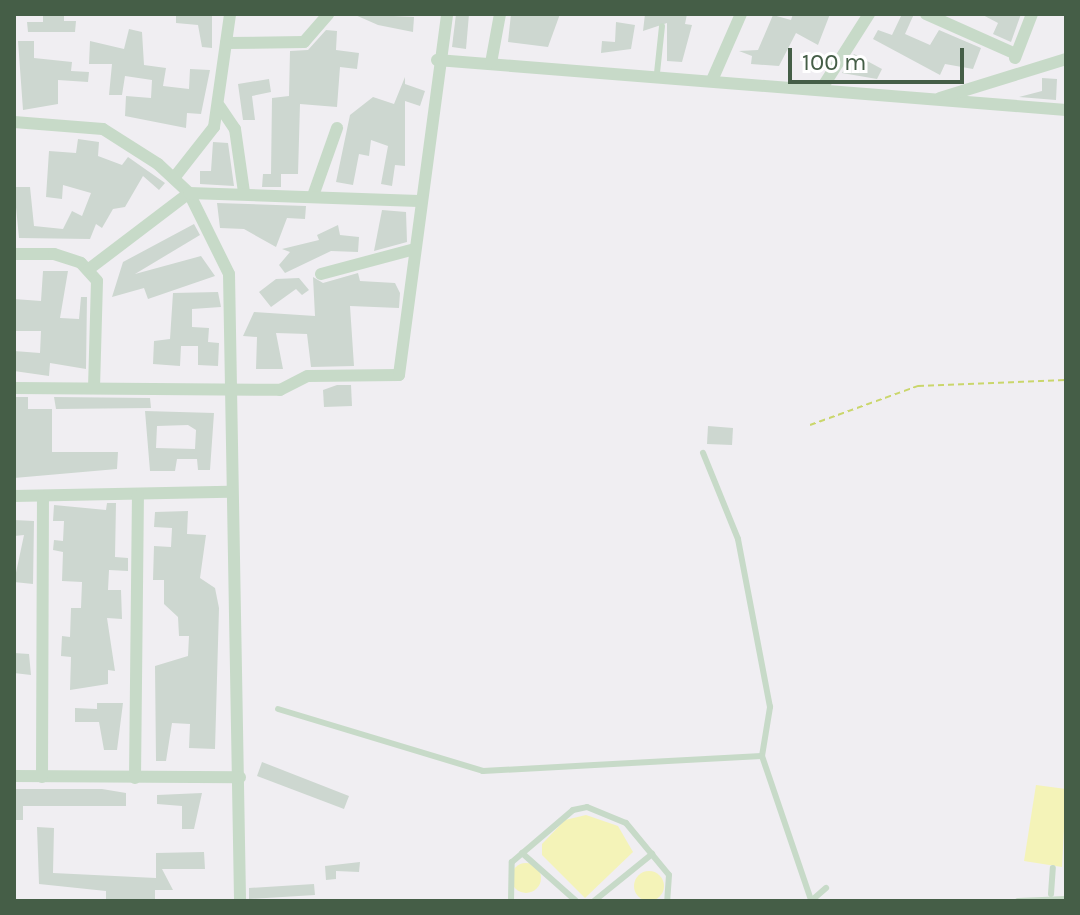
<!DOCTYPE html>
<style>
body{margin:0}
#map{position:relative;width:1080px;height:915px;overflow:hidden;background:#f0eef2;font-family:Karla,sans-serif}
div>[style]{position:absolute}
.green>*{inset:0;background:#f4f3b8}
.round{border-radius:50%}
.building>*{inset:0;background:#cdd7d0}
.path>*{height:2px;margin-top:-1px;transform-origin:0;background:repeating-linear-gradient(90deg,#cad66c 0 6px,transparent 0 10px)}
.lane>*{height:6px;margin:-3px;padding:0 3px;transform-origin:3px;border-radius:3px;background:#c7dac8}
.street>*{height:12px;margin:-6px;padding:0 6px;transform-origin:6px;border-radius:6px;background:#c7dac8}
span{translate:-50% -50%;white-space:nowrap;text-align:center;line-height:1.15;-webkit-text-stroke:7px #fff;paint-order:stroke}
.frame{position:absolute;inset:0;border:16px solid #455e47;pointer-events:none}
.scale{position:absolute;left:788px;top:48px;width:176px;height:36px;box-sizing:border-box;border:4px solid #455e47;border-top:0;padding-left:10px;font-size:24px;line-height:28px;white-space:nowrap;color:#455e47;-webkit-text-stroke:6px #fff;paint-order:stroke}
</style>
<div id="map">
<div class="green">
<i style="clip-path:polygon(1036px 785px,1066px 789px,1062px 867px,1024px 861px)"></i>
<i style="clip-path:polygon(586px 815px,618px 826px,633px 852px,585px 898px,542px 855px,542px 844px,565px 820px)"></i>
<i class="round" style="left:511px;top:863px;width:30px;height:30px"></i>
<i class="round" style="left:634px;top:871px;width:30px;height:30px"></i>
</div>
<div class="building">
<i style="clip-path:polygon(43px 14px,64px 14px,64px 21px,76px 21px,75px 32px,28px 32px,27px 22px,43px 22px)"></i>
<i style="clip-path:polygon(176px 14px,212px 15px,212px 48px,202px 47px,198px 25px,176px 23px)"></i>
<i style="clip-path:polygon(353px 14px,414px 17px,413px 32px,378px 25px)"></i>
<i style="clip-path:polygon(456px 14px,469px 14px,466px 49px,452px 47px)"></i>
<i style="clip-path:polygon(511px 14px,560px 14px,548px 47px,508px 42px)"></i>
<i style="clip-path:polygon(645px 14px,687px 14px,685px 24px,692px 25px,682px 62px,667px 61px,667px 23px,643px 31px)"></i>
<i style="clip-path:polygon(793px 14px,830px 14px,818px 45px,796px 33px,779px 66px,751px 64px,752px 56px,739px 51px,758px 50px,773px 15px,791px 20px)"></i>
<i style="clip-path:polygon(902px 14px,914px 14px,905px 34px,930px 45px,939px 30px,981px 48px,973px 69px,945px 64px,940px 75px,873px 39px,878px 30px,892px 35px)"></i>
<i style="clip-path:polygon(981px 14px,1021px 14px,1011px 42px,993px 34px,998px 23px)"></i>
<i style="clip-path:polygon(616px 22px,635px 25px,631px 49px,601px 53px,602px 41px,615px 42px)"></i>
<i style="clip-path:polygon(129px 29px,142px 32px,144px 65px,166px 68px,163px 86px,189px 89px,190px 69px,210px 70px,201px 114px,187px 113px,186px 128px,125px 116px,126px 96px,151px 98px,152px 80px,125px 76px,122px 95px,109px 95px,112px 64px,89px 64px,90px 41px,124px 49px)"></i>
<i style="clip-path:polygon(326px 30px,337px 31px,336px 50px,359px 53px,357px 69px,340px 67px,337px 107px,300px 104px,298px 174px,281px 174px,281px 187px,262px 187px,263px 174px,271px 174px,272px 98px,289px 96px,290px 51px,308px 50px)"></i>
<i style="clip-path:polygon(18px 41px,34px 41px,34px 58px,72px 62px,71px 71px,89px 72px,88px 82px,58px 80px,58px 104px,23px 110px)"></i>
<i style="clip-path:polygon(854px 54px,882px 69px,877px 79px,842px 73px)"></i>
<i style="clip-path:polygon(405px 77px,405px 84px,425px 91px,420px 106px,405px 101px,405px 166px,395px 165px,392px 186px,381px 184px,388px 146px,371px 140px,369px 156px,359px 154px,353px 185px,336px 182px,350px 115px,373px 97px,394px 104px)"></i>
<i style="clip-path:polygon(1042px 78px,1057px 79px,1056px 100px,1019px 97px,1042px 91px)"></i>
<i style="clip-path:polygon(269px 79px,271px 92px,252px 96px,255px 120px,243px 120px,238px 84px)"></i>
<i style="clip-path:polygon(78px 139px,99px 142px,98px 156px,122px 165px,128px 157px,165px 183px,159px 190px,143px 176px,125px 207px,113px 209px,102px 228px,96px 224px,90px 239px,19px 238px,14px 187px,30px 187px,34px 226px,63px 229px,72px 211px,82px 216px,91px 193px,63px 185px,62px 199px,46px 197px,49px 151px,76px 153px)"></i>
<i style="clip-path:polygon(213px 142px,228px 143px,234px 186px,200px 184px,200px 171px,211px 171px)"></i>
<i style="clip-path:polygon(217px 203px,306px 206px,305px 219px,287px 218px,276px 247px,244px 229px,220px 228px)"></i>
<i style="clip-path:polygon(382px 210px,406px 212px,407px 242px,374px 251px)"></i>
<i style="clip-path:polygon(194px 224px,200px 235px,135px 274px,201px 256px,215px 276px,148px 299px,144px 288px,112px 297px,123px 262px)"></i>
<i style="clip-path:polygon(338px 225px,340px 235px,359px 237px,358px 252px,331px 251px,285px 273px,279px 265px,290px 252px,282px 249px,319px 240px,317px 235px)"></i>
<i style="clip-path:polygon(43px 271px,68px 271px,60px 318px,79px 319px,81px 297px,87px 297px,86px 369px,50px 363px,49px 376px,14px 371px,14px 351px,40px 353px,41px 331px,14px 331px,14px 299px,41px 301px)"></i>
<i style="clip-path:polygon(358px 273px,360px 281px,395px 283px,400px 293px,399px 308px,350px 306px,354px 366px,311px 367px,307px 334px,276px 333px,283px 369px,256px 369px,257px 337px,243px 336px,254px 312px,315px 316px,313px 277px,323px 283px)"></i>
<i style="clip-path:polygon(299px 278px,309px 290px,302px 295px,296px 289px,271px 307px,259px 292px,276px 279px)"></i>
<i style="clip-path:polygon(218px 292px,221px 307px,192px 309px,192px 327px,209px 328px,208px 342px,219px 343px,218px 366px,198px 365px,198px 346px,181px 346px,180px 366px,153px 364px,154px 341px,170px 339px,173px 293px)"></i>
<i style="clip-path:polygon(337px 385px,351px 385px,352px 406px,324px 407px,323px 390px)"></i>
<i style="clip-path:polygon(14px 397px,28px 397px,28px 409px,52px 409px,52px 452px,118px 452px,117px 469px,14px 478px)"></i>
<i style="clip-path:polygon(54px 397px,150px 398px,151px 408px,56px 409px)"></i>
<i style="clip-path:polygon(evenodd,145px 411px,214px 413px,210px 470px,198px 470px,197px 459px,177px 459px,175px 471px,150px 471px,145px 411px,188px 425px,196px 430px,195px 449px,156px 448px,157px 426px,188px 425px)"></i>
<i style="clip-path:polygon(708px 426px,733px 428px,732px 445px,707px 444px)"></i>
<i style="clip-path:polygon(107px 503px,116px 503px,115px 557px,128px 558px,128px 571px,109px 570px,108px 590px,121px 590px,122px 619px,107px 618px,115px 671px,108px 670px,108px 684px,70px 690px,71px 657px,61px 656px,62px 636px,70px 637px,71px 608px,81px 608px,82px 582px,62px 581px,63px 552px,53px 550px,54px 540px,63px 541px,64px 521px,53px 521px,54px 505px,106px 510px)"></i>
<i style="clip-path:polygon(188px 511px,187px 534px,206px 535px,200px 578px,215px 588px,219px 608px,215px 749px,189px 748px,190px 724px,172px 723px,166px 761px,156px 761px,155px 666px,188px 656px,189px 636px,179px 636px,178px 617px,164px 604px,164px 580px,153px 580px,154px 546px,171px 547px,172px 528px,154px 527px,155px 512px)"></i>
<i style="clip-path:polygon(14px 520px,34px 521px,33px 584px,14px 582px,24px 535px,14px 536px)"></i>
<i style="clip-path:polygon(14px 653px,29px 654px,31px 675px,14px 673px)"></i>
<i style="clip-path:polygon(97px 703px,123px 703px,117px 750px,104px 750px,99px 722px,75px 722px,75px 708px,97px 709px)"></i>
<i style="clip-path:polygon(262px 762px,349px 796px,344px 809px,257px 776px)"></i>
<i style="clip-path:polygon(14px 789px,102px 789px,126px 793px,126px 806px,23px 806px,23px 820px,14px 820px)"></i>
<i style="clip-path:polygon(202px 793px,194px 829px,182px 829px,182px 806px,157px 804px,157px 795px)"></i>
<i style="clip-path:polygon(37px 827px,54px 828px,53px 873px,156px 878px,156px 853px,204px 852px,205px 869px,162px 869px,173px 890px,155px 890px,155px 901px,106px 901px,106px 891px,39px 884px)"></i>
<i style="clip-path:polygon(360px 862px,359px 872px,336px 871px,336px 879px,326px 880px,325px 866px)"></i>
<i style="clip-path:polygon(314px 884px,315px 895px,249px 899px,249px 888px)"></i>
</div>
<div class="path">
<i style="left:810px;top:425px;width:115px;rotate:-19.9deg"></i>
<i style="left:918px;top:386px;width:148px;rotate:-2.3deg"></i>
</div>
<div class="lane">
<i style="left:657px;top:73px;width:47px;rotate:-83.9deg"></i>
<i style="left:278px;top:709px;width:214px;rotate:16.8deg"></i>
<i style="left:483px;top:771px;width:279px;rotate:-3.1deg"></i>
<i style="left:762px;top:756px;width:50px;rotate:-80.7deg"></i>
<i style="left:770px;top:707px;width:171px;rotate:-100.8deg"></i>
<i style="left:738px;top:539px;width:93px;rotate:-112.1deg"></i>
<i style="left:762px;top:756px;width:152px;rotate:71.2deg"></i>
<i style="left:522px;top:853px;width:72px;rotate:41.6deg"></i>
<i style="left:1051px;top:894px;width:26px;rotate:-86deg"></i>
<i style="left:511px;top:901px;width:39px;rotate:-89deg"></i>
<i style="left:512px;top:862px;width:80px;rotate:-40.4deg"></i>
<i style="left:573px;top:810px;width:14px;rotate:-12deg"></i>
<i style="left:587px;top:807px;width:42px;rotate:22.3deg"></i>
<i style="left:626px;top:823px;width:67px;rotate:50.4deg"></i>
<i style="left:669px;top:875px;width:26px;rotate:94deg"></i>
<i style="left:594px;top:901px;width:75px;rotate:-39deg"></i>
<i style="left:811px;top:901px;width:20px;rotate:-41deg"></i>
<i style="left:1018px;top:901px;width:48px;rotate:-2.4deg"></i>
</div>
<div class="street">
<i style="left:926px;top:14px;width:98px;rotate:24deg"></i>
<i style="left:226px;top:43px;width:78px;rotate:-0.7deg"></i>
<i style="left:304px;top:42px;width:37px;rotate:-49deg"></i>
<i style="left:1015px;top:58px;width:47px;rotate:-68.9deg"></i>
<i style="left:437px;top:60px;width:631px;rotate:4.54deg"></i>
<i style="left:491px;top:63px;width:50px;rotate:-79.6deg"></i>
<i style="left:713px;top:78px;width:70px;rotate:-66.4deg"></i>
<i style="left:822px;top:88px;width:88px;rotate:-57.6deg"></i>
<i style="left:940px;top:98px;width:132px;rotate:-17.2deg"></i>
<i style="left:220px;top:107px;width:27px;rotate:56deg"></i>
<i style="left:235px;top:129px;width:64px;rotate:81.9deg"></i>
<i style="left:14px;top:122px;width:89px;rotate:4.5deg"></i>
<i style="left:103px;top:129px;width:65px;rotate:32.5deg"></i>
<i style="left:158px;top:164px;width:42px;rotate:43.1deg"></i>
<i style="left:189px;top:193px;width:90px;rotate:63.7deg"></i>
<i style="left:229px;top:274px;width:627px;rotate:88.99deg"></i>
<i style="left:174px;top:178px;width:65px;rotate:-51.9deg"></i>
<i style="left:214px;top:127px;width:114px;rotate:-81.9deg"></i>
<i style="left:314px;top:193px;width:69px;rotate:-70.5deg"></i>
<i style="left:14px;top:254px;width:40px"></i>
<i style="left:54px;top:254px;width:28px;rotate:18deg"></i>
<i style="left:81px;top:263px;width:24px;rotate:48deg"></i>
<i style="left:97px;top:281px;width:107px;rotate:91.6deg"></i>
<i style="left:89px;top:269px;width:126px;rotate:-37.2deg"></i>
<i style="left:189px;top:193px;width:230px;rotate:2deg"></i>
<i style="left:321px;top:274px;width:97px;rotate:-14.9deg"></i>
<i style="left:14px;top:388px;width:266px;rotate:0.4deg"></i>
<i style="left:280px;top:390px;width:31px;rotate:-27deg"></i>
<i style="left:308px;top:376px;width:91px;rotate:-0.6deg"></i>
<i style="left:399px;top:375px;width:364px;rotate:-82.4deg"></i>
<i style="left:14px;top:496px;width:215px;rotate:-1.1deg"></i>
<i style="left:14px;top:776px;width:226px;rotate:0.3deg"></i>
<i style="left:42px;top:777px;width:281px;rotate:-89.8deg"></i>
<i style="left:135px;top:778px;width:282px;rotate:-89.4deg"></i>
</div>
<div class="frame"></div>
<div class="scale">100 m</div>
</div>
